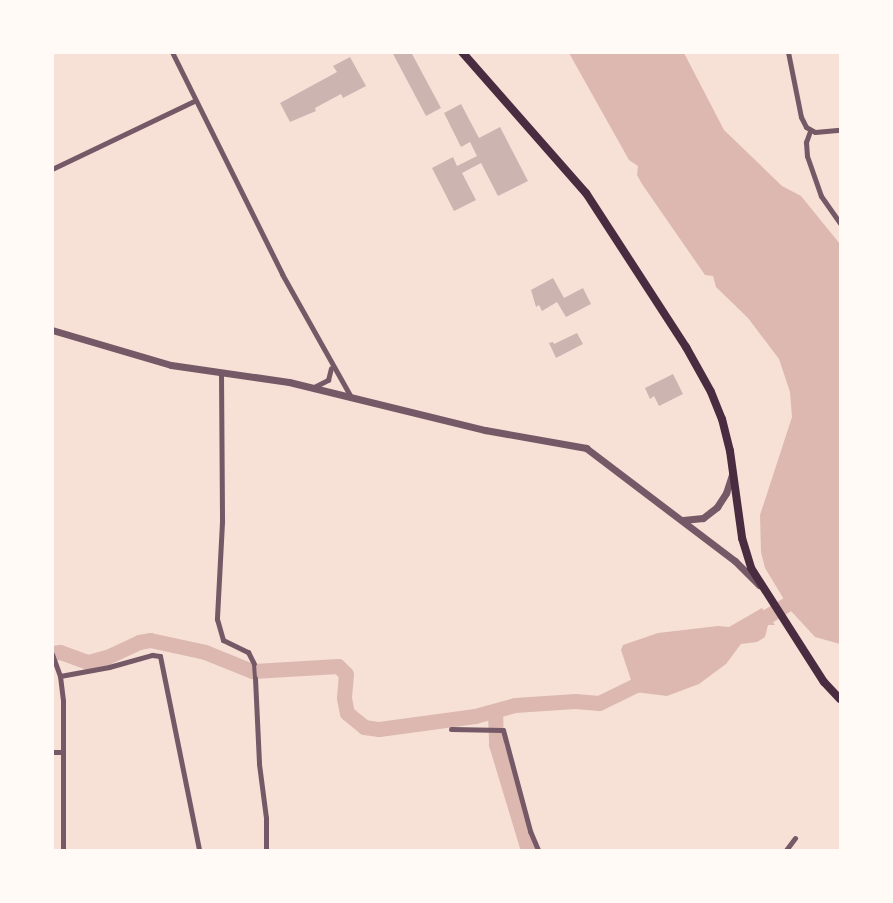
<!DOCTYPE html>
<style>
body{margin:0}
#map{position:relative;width:893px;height:903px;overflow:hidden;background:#f7e1d7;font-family:Manrope,sans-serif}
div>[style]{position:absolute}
.water>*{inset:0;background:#dcb8b0}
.river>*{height:15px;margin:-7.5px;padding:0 7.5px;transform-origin:7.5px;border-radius:7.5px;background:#dcb8b0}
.building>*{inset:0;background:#ccb4b1}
.pedestrian>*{height:4px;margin:-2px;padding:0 2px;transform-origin:2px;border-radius:2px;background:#755966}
.minor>*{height:5px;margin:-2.5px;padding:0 2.5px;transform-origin:2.5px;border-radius:2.5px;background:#755966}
.tertiary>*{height:7px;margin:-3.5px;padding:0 3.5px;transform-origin:3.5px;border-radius:3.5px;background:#755966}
.secondary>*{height:8px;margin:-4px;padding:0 4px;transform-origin:4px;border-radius:4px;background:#4a2c40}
span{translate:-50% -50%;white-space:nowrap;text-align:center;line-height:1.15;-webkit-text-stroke:6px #fffaf5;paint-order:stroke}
.frame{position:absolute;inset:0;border:54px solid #fffaf5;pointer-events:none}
</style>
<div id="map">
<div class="water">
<i style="clip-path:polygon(569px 53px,684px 53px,724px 130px,782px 186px,801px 196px,840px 244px,840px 644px,815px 637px,791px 611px,765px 568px,761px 552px,760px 515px,792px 417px,790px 392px,779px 359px,748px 318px,716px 287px,713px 276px,705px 275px,642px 184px,637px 175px,638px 166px,629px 160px)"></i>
<i style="clip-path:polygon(762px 608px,775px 625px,768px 625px,765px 637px,757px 642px,741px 644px,726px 664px,699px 684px,667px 696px,635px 692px,621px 650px,623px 645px,658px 633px,718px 626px,729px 627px)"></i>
</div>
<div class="river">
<i style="left:751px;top:626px;width:60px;rotate:-31.3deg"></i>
<i style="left:52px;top:653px;width:8px;rotate:-7deg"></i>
<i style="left:60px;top:652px;width:30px;rotate:20deg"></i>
<i style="left:88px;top:662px;width:20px;rotate:-15deg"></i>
<i style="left:107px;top:657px;width:35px;rotate:-25deg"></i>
<i style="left:139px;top:642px;width:11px;rotate:-10deg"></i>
<i style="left:150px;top:640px;width:56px;rotate:12.3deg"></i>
<i style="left:205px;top:652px;width:51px;rotate:22deg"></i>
<i style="left:252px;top:671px;width:86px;rotate:-3.3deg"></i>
<i style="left:338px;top:666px;width:11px;rotate:45deg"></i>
<i style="left:346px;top:674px;width:24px;rotate:95deg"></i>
<i style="left:344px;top:698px;width:15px;rotate:79deg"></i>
<i style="left:347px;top:713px;width:22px;rotate:39deg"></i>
<i style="left:364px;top:727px;width:15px;rotate:8deg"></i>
<i style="left:379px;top:729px;width:97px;rotate:-7.7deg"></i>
<i style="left:475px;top:716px;width:41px;rotate:-15.4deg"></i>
<i style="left:515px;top:705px;width:60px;rotate:-3.8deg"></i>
<i style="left:575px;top:701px;width:24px;rotate:5deg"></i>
<i style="left:599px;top:703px;width:57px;rotate:-26.1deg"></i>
<i style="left:495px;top:712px;width:32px;rotate:88deg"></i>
<i style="left:496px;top:744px;width:111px;rotate:73.2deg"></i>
</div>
<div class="building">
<i style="clip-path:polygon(392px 52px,411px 52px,441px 108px,426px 116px)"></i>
<i style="clip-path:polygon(350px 57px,366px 86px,343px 98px,341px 94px,315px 108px,316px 111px,290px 122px,280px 103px,337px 72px,333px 66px)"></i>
<i style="clip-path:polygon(461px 104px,479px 138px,500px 127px,528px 181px,498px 196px,481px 163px,462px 173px,476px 200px,454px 211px,432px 168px,453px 157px,457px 166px,477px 156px,470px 142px,461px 147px,444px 113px)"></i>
<i style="clip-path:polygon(553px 278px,564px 298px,583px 288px,591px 304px,566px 317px,557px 302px,542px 311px,539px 305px,536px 307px,531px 290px)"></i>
<i style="clip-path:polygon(577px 333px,583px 344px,556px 358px,549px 343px,553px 342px,554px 344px)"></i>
<i style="clip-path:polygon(673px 374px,683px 394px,659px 406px,654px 396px,650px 399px,645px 388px)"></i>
</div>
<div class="pedestrian">
<i style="left:254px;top:664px;width:14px;rotate:86deg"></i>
</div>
<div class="minor">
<i style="left:172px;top:52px;width:248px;rotate:63.6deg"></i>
<i style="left:282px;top:274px;width:141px;rotate:60.7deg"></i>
<i style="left:788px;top:52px;width:66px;rotate:78.7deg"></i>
<i style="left:801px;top:117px;width:11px;rotate:63deg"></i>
<i style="left:806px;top:127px;width:10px;rotate:29deg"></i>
<i style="left:815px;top:132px;width:25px;rotate:-5deg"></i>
<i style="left:810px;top:131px;width:12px;rotate:110deg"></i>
<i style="left:806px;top:142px;width:14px;rotate:86deg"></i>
<i style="left:807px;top:156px;width:42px;rotate:70.7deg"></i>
<i style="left:821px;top:196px;width:33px;rotate:55deg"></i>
<i style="left:52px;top:169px;width:157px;rotate:-25.6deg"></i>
<i style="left:221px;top:373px;width:149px;rotate:89.6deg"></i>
<i style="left:222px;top:522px;width:97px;rotate:93deg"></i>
<i style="left:217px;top:619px;width:22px;rotate:74deg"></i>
<i style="left:223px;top:640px;width:28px;rotate:26deg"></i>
<i style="left:248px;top:652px;width:13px;rotate:63deg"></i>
<i style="left:314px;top:387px;width:16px;rotate:-27deg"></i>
<i style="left:328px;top:380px;width:12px;rotate:-76deg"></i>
<i style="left:52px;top:654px;width:23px;rotate:70deg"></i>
<i style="left:60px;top:676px;width:25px;rotate:83deg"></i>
<i style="left:63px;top:701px;width:149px;rotate:90deg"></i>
<i style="left:60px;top:676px;width:50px;rotate:-10.4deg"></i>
<i style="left:109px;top:667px;width:45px;rotate:-15.6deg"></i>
<i style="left:152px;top:655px;width:8px;rotate:7deg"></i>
<i style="left:160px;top:656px;width:198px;rotate:78.6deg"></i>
<i style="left:255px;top:678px;width:86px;rotate:87.3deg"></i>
<i style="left:259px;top:764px;width:54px;rotate:82.6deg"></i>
<i style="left:266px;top:818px;width:32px;rotate:90deg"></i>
<i style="left:451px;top:729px;width:52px;rotate:1.1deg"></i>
<i style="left:503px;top:730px;width:105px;rotate:75deg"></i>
<i style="left:530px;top:831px;width:21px;rotate:67deg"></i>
<i style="left:52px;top:752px;width:11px"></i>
<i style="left:786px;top:850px;width:15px;rotate:-53deg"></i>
</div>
<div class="tertiary">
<i style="left:52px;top:330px;width:124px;rotate:16.4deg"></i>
<i style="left:171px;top:365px;width:119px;rotate:8.2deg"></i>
<i style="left:289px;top:382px;width:202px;rotate:13.8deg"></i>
<i style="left:485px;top:430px;width:103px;rotate:10.1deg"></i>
<i style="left:586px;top:448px;width:187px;rotate:37.2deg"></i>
<i style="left:735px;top:561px;width:34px;rotate:45deg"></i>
<i style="left:683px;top:520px;width:20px;rotate:-6deg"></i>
<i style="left:703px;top:518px;width:18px;rotate:-38deg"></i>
<i style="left:717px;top:507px;width:17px;rotate:-57deg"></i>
<i style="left:726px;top:493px;width:20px;rotate:-72deg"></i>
</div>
<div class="secondary">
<i style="left:462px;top:52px;width:188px;rotate:48.7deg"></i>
<i style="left:586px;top:193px;width:184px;rotate:57deg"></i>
<i style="left:686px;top:347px;width:51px;rotate:60.9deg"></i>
<i style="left:711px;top:392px;width:29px;rotate:68deg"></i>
<i style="left:722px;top:419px;width:33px;rotate:76deg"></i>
<i style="left:730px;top:451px;width:88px;rotate:82.1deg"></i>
<i style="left:742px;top:538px;width:31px;rotate:73deg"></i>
<i style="left:751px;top:568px;width:135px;rotate:57.4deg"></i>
<i style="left:824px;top:682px;width:23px;rotate:47deg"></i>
</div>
<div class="frame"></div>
</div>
